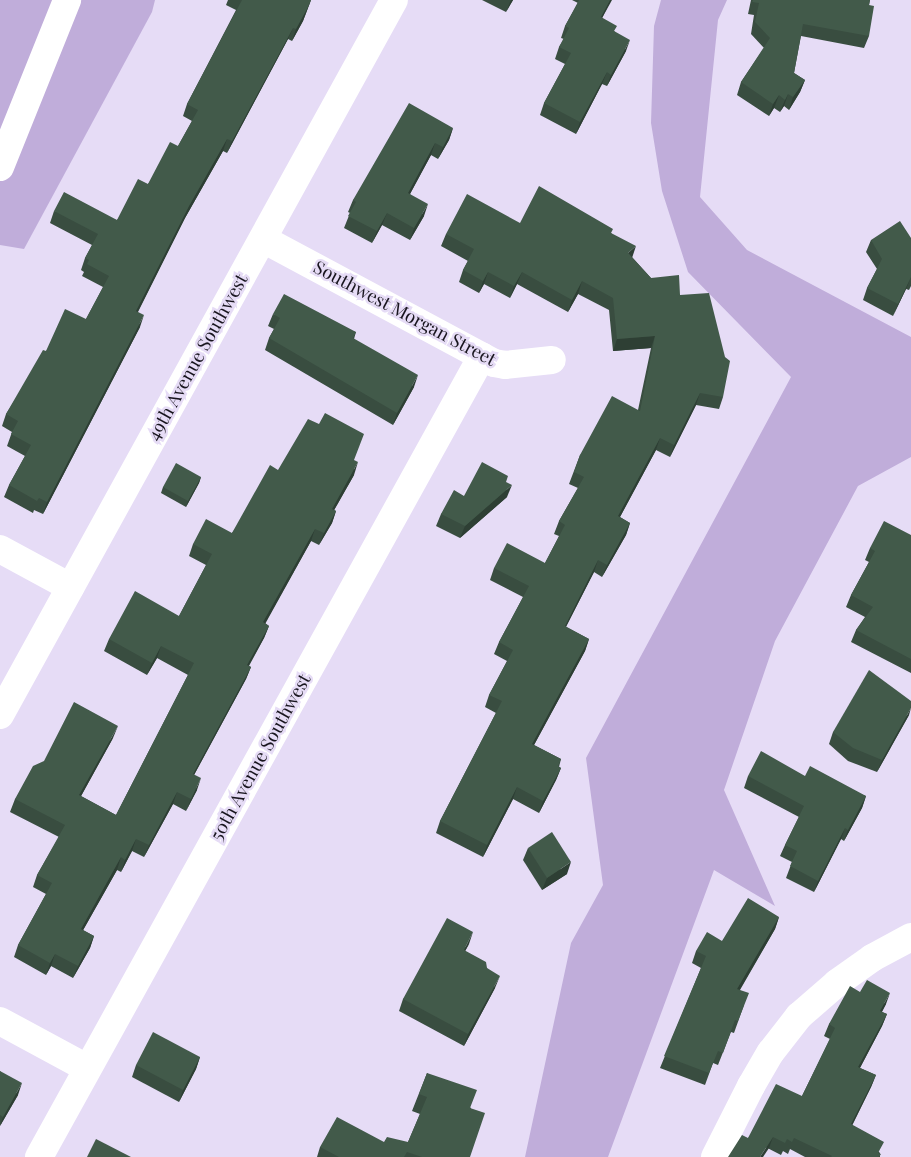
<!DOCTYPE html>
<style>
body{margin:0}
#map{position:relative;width:911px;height:1157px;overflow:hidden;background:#e6dcf6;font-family:"Playfair Display",serif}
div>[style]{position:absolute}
.green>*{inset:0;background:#c0adda}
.minor>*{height:28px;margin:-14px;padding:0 14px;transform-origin:14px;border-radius:14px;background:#fff}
.tertiary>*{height:28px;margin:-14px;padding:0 14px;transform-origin:14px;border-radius:14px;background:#fff}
.wall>*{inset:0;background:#394d40}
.shaded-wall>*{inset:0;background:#2e3f34}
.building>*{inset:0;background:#425a4a}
span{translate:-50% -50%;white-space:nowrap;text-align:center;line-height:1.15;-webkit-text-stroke:5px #e6dcf6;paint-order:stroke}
.street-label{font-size:18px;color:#18151e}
</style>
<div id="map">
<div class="green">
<i style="clip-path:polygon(0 0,155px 0,152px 12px,24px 249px,0 245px)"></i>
<i style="clip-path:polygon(661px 0,727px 0,718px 20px,700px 197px,747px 250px,911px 337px,911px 457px,858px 486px,775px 641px,724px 790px,775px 906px,714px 870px,608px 1157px,525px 1157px,571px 943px,603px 885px,586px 758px,791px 377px,688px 272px,662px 191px,651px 123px,654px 26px)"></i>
</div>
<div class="minor">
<i style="left:263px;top:239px;width:262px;rotate:28.2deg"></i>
<i style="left:494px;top:363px;width:11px;rotate:10deg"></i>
<i style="left:505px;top:365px;width:47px;rotate:-6.1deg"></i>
<i style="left:0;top:549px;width:80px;rotate:28.5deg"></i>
<i style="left:0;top:715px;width:816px;rotate:-61.14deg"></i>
<i style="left:0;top:1021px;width:99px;rotate:28.4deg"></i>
<i style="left:39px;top:1157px;width:915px;rotate:-61.05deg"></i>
<i style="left:715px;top:1157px;width:80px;rotate:-63.1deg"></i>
<i style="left:751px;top:1086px;width:39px;rotate:-60deg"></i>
<i style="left:771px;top:1052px;width:46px;rotate:-52.1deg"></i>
<i style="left:799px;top:1016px;width:50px;rotate:-41deg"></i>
<i style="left:837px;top:983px;width:43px;rotate:-35.5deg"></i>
<i style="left:872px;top:958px;width:44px;rotate:-28.3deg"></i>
</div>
<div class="tertiary">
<i style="left:0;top:167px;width:180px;rotate:-68.1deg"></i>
</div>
<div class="wall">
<i style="clip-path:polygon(228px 0,311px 0,303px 21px,292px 41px,288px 39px,227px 153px,223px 151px,185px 218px,138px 312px,140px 327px,43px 514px,34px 510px,33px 513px,4px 497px,9px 485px,25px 456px,7px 446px,12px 432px,2px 426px,6px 414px,46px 351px,86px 319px,103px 287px,82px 276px,84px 272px,81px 270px,85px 258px,92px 245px,50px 223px,54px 211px,117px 220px,148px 184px,178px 146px,192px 121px,183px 116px,187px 104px,236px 10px,226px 5px)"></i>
<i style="clip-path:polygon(482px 0,513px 0,506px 12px)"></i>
<i style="clip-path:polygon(572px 0,611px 0,602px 18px,615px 32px,626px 51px,607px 86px,602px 84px,576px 134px,540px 115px,544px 103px,565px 64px,555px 59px,559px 47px,564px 39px,561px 38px,565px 26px,578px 3px)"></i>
<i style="clip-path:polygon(751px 0,870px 0,869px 5px,869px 36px,864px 48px,801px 36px,794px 73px,805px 80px,800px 92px,789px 110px,784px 106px,780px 112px,774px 108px,769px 116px,737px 95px,741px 82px,764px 48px,751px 34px,754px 15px,748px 14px)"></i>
<i style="clip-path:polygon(453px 128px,449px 140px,438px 159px,431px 155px,410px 194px,424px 216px,410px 240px,382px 225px,372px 243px,344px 228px,350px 213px,348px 212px,353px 200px)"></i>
<i style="clip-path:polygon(520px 223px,611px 233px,632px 257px,651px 278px,680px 295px,723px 397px,719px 409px,696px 405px,670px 457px,656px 450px,620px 517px,630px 523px,626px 535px,602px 577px,594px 572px,566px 627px,589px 639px,585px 651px,534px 745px,561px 759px,559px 767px,561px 768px,556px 780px,539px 813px,513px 799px,483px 857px,436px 833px,440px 821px,496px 713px,485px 707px,489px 695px,507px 661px,494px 654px,499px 642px,523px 597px,490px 580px,494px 568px,545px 563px,559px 536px,554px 534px,559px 521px,578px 488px,569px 484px,580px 455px,638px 410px,651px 348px,613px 351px,609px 310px,578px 294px,568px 312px,517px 284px,510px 298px,484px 284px,479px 293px,459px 282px,463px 270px,468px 261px,441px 246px,446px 234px)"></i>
<i style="clip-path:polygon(911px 238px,911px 286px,909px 290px,906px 289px,893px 316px,863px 300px,867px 288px,877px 269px,866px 252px,871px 240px)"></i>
<i style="clip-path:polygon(273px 314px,356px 332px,354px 339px,414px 387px,393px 425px,265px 350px,269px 338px,274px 329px,268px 326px)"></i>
<i style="clip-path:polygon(354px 460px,354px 475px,334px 510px,336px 511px,332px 523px,319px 545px,311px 541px,265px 623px,269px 626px,264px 638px,249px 666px,251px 667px,246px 679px,194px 775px,197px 790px,186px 811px,173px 804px,144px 857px,132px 851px,121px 872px,117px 870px,83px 930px,94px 936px,90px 948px,73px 978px,51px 966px,46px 975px,14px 957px,18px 945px,46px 894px,33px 887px,37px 875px,59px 837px,10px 812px,15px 799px,113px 738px,81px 796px,116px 815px,188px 675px,157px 658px,147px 675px,104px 651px,109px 639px,179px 616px,206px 565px,189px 556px,193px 544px,232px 533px,278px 470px)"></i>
<i style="clip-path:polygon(201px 477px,199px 483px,186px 507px,161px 493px,163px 487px)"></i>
<i style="clip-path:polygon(506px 482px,507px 497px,460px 538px,436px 526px,441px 514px,464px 496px)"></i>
<i style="clip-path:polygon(911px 535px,911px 673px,851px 642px,856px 630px,865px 617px,846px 607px,851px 595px,869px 562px,865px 560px,870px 548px)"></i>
<i style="clip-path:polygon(909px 715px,877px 772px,848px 761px,829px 744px,833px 732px)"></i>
<i style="clip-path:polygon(748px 776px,805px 776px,866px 796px,862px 808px,844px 841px,841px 839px,814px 892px,786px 878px,792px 862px,780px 856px,785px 845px,799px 817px,744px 788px)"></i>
<i style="clip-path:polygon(528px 848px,567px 874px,542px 890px,523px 860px)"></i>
<i style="clip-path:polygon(779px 917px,775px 929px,740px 990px,744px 1005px,734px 1033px,731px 1032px,718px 1065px,713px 1063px,705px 1085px,660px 1068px,701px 968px,692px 963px,696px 951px,722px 941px)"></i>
<i style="clip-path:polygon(469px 944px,465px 951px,487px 968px,495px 988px,464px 1046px,399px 1011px,403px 999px)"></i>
<i style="clip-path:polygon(860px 992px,886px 1004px,882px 1012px,887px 1014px,882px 1026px,860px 1068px,876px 1075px,871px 1087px,852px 1125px,880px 1153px,880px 1157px,805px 1157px,790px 1149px,788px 1154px,783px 1151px,781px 1155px,748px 1138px,802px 1096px,830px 1039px,824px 1036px,829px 1024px)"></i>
<i style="clip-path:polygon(200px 1057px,196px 1069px,179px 1102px,132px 1077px,136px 1065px)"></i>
<i style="clip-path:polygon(0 1071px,18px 1095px,0 1126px)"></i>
<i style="clip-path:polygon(427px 1073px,471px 1108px,470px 1157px,317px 1157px,320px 1147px,384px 1142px,408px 1142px,420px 1114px,412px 1111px)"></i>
</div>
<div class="shaded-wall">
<i style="clip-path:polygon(311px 0,303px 21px,292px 41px,296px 29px)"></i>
<i style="clip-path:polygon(511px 0,513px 0,506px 12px)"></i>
<i style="clip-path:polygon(610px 0,612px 0,596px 29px,601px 17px)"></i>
<i style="clip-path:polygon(293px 28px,288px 39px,227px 153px,232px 141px)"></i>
<i style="clip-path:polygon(630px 40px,626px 51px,607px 86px,611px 75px)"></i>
<i style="clip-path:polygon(607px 72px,602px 84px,576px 134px,580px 122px)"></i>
<i style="clip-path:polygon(805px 80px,800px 92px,789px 110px,793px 97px)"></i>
<i style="clip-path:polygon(788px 94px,784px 106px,780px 112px,785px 100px)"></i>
<i style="clip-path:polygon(779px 95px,774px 108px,769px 116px,773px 104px)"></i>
<i style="clip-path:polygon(453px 128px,449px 140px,438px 159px,443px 147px)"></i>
<i style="clip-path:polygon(227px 139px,223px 151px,185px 218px,132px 323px,136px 311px,189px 206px)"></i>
<i style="clip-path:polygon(435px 143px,431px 155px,404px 205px,408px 193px)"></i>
<i style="clip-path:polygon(428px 204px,424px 216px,410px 240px,414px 228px)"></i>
<i style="clip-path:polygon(387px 213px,382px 225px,372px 243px,377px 231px)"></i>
<i style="clip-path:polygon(636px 246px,632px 258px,628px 253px)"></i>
<i style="clip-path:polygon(488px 272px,484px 284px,479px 293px,483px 281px)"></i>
<i style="clip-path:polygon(522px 272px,517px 284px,510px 298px,514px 286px)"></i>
<i style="clip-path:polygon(911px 277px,906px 289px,893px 316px,898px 304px)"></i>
<i style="clip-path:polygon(582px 281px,578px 294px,568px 312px,572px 300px)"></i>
<i style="clip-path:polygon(144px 315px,140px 327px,43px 514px,47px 502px)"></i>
<i style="clip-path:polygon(655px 336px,651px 348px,613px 351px,617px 339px)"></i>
<i style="clip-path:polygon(418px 375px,414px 387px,393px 425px,397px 413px)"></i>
<i style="clip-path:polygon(700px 393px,696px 405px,670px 457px,674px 445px)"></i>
<i style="clip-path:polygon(660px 438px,656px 450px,614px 528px,618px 516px)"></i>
<i style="clip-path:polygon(358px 462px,354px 475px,328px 521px,332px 509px)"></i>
<i style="clip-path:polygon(201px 477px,199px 483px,186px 507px,188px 501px)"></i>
<i style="clip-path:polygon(512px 485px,507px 497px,460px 538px,465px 526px)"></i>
<i style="clip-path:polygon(336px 511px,332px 523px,319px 545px,324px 533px)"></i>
<i style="clip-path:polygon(630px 523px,626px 535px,602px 577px,607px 565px)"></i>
<i style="clip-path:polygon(315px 529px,311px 541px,259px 635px,263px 622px)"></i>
<i style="clip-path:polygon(598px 560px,594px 572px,560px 638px,565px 626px)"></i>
<i style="clip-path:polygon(269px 626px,264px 638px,242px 677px,247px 665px)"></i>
<i style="clip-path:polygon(589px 639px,585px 651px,528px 756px,532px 744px)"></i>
<i style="clip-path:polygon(161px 646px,157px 658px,147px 675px,152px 663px)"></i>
<i style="clip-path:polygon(251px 667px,246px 679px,188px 786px,193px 774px)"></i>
<i style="clip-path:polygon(911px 708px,909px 715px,877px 772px,882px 760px)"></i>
<i style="clip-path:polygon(118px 726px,113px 738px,75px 807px,79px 795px)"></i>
<i style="clip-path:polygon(561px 768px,556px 780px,539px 813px,543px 801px)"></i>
<i style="clip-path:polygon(201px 778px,197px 790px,186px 811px,191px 799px)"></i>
<i style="clip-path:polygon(517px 787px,513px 799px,483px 857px,487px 845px)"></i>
<i style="clip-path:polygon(177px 792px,173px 804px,144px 857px,149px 845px)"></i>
<i style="clip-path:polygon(866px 796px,862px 808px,844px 841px,848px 830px)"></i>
<i style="clip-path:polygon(845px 828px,841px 839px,814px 892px,818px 881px)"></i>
<i style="clip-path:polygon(136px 839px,132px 851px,121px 872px,125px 860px)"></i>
<i style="clip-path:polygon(121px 857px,117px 870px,77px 941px,81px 929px)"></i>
<i style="clip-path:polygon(571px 862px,567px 874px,542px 890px,547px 878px)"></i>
<i style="clip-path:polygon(779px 917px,775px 929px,733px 1001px,737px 989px)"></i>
<i style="clip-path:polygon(473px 932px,469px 944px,459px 962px,464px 950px)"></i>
<i style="clip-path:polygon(94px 936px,90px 948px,73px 978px,78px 966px)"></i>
<i style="clip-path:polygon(55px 954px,51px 966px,46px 975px,50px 963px)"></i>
<i style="clip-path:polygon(500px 976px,495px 988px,464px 1046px,468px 1034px)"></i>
<i style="clip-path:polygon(890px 993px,886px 1004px,876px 1022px,880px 1011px)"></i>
<i style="clip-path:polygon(887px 1014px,882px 1026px,854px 1079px,858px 1067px)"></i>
<i style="clip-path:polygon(200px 1057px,196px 1069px,179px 1102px,183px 1090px)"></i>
<i style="clip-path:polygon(876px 1075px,871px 1087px,847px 1136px,851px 1124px)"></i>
<i style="clip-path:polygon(22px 1083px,18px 1095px,0 1126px,3px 1117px)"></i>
<i style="clip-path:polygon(773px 1137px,769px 1148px,763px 1157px,760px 1157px)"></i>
</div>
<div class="building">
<i style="clip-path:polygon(242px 0,311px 0,307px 9px,296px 29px,293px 28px,232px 141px,227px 139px,189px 206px,136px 311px,144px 315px,47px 502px,39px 498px,37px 501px,9px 485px,31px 445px,11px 434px,18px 421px,6px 414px,43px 350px,46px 351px,65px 309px,86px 319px,109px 276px,87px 264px,89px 260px,85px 258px,98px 234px,54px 211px,64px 192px,117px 220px,138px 179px,148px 184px,170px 142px,178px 146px,198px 110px,187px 104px)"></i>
<i style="clip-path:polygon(579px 0,610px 0,601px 17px,617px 26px,614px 31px,630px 40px,611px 75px,607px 72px,580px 122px,544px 103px,571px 53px,559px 47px,569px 28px,565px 26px)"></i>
<i style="clip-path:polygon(753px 0,870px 0,869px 5px,874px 6px,869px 36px,803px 24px,794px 73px,805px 80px,793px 97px,788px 94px,785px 100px,779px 95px,773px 104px,741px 82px,770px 38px,755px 22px,759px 3px,752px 2px)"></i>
<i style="clip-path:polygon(409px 103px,453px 128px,443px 147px,435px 143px,408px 193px,428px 204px,414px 228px,387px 213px,377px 231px,348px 216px,356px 202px,353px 200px)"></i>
<i style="clip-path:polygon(539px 186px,613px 229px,611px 233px,636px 246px,628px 253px,651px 278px,679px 275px,680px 295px,709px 293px,725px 357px,730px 361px,723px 397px,700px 393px,674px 445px,660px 438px,618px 516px,630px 523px,607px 565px,598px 560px,565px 626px,589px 639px,532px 744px,561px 759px,558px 766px,561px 768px,543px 801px,517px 787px,487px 845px,440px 821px,502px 701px,489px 695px,513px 650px,499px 642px,529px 586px,494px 568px,507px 543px,545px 563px,565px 525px,559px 521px,584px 477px,574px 472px,580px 455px,612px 396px,640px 411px,655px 336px,617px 339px,613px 298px,582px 281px,572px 300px,522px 272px,514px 286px,488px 272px,483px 281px,463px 270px,474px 249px,446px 234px,467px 194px,520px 223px)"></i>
<i style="clip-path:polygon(900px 221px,911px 238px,911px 277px,898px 304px,867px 288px,882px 259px,871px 240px)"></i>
<i style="clip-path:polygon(284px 294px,356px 332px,353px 338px,418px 375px,397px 413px,269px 338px,280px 318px,273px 314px)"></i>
<i style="clip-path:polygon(325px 413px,364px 434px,354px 460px,358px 462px,332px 509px,336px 511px,324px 533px,315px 529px,263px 622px,269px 626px,247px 665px,251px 667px,193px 774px,201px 778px,191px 799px,177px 792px,149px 845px,136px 839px,125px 860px,121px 857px,81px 929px,94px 936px,78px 966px,55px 954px,50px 963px,18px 945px,52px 883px,37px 875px,65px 825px,15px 799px,33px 766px,44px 761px,74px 702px,118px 726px,79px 795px,116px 815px,194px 663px,161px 646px,152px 663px,109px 639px,135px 591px,179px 616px,212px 554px,193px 544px,206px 519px,232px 533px,270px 465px,278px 470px,308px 419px,319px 424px)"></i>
<i style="clip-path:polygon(482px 462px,508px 476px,506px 482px,512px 485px,465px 526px,441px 514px,454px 490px,464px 496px)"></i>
<i style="clip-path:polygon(176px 463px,201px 477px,188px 501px,163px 487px)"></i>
<i style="clip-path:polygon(884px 521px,911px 535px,911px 659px,856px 630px,873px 607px,851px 595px,875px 551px,870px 548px)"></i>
<i style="clip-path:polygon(869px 670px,911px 701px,911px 708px,882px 760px,853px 748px,833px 732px)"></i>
<i style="clip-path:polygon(761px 751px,805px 776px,810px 766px,866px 796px,848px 830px,845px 828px,818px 881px,790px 866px,797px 851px,785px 845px,804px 806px,748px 776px)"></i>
<i style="clip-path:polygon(552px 832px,571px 862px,547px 878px,528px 848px)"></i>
<i style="clip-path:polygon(748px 898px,779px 917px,737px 989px,749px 993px,738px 1021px,735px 1020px,723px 1053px,718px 1051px,709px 1073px,664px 1056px,706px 956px,696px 951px,707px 932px,722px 941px)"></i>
<i style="clip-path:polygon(447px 918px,473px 932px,464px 950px,486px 962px,487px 968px,500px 976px,468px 1034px,403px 999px)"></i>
<i style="clip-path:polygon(867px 980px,890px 993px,880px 1011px,887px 1014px,858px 1067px,876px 1075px,851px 1124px,884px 1142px,878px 1153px,881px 1154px,879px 1157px,831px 1157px,832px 1156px,794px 1138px,792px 1142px,787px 1139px,785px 1143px,773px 1137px,760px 1157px,728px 1157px,742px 1135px,748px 1138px,776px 1084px,802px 1096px,835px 1028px,829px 1024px,850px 986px,860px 992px)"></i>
<i style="clip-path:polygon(153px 1032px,200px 1057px,183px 1090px,136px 1065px)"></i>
<i style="clip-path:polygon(0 1071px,22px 1083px,3px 1117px,0 1115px)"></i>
<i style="clip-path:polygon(427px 1073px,477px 1090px,470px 1108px,485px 1113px,470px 1157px,422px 1157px,407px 1152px,404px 1157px,339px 1157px,320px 1147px,337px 1117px,384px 1142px,387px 1137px,408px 1142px,427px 1097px,419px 1094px)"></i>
<i style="clip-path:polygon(96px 1139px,131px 1157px,87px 1157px)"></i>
</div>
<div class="street-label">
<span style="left:405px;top:313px;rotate:28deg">Southwest Morgan Street</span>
<span style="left:197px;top:357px;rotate:-61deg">49th Avenue Southwest</span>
<span style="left:260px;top:757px;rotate:-61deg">50th Avenue Southwest</span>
</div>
</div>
